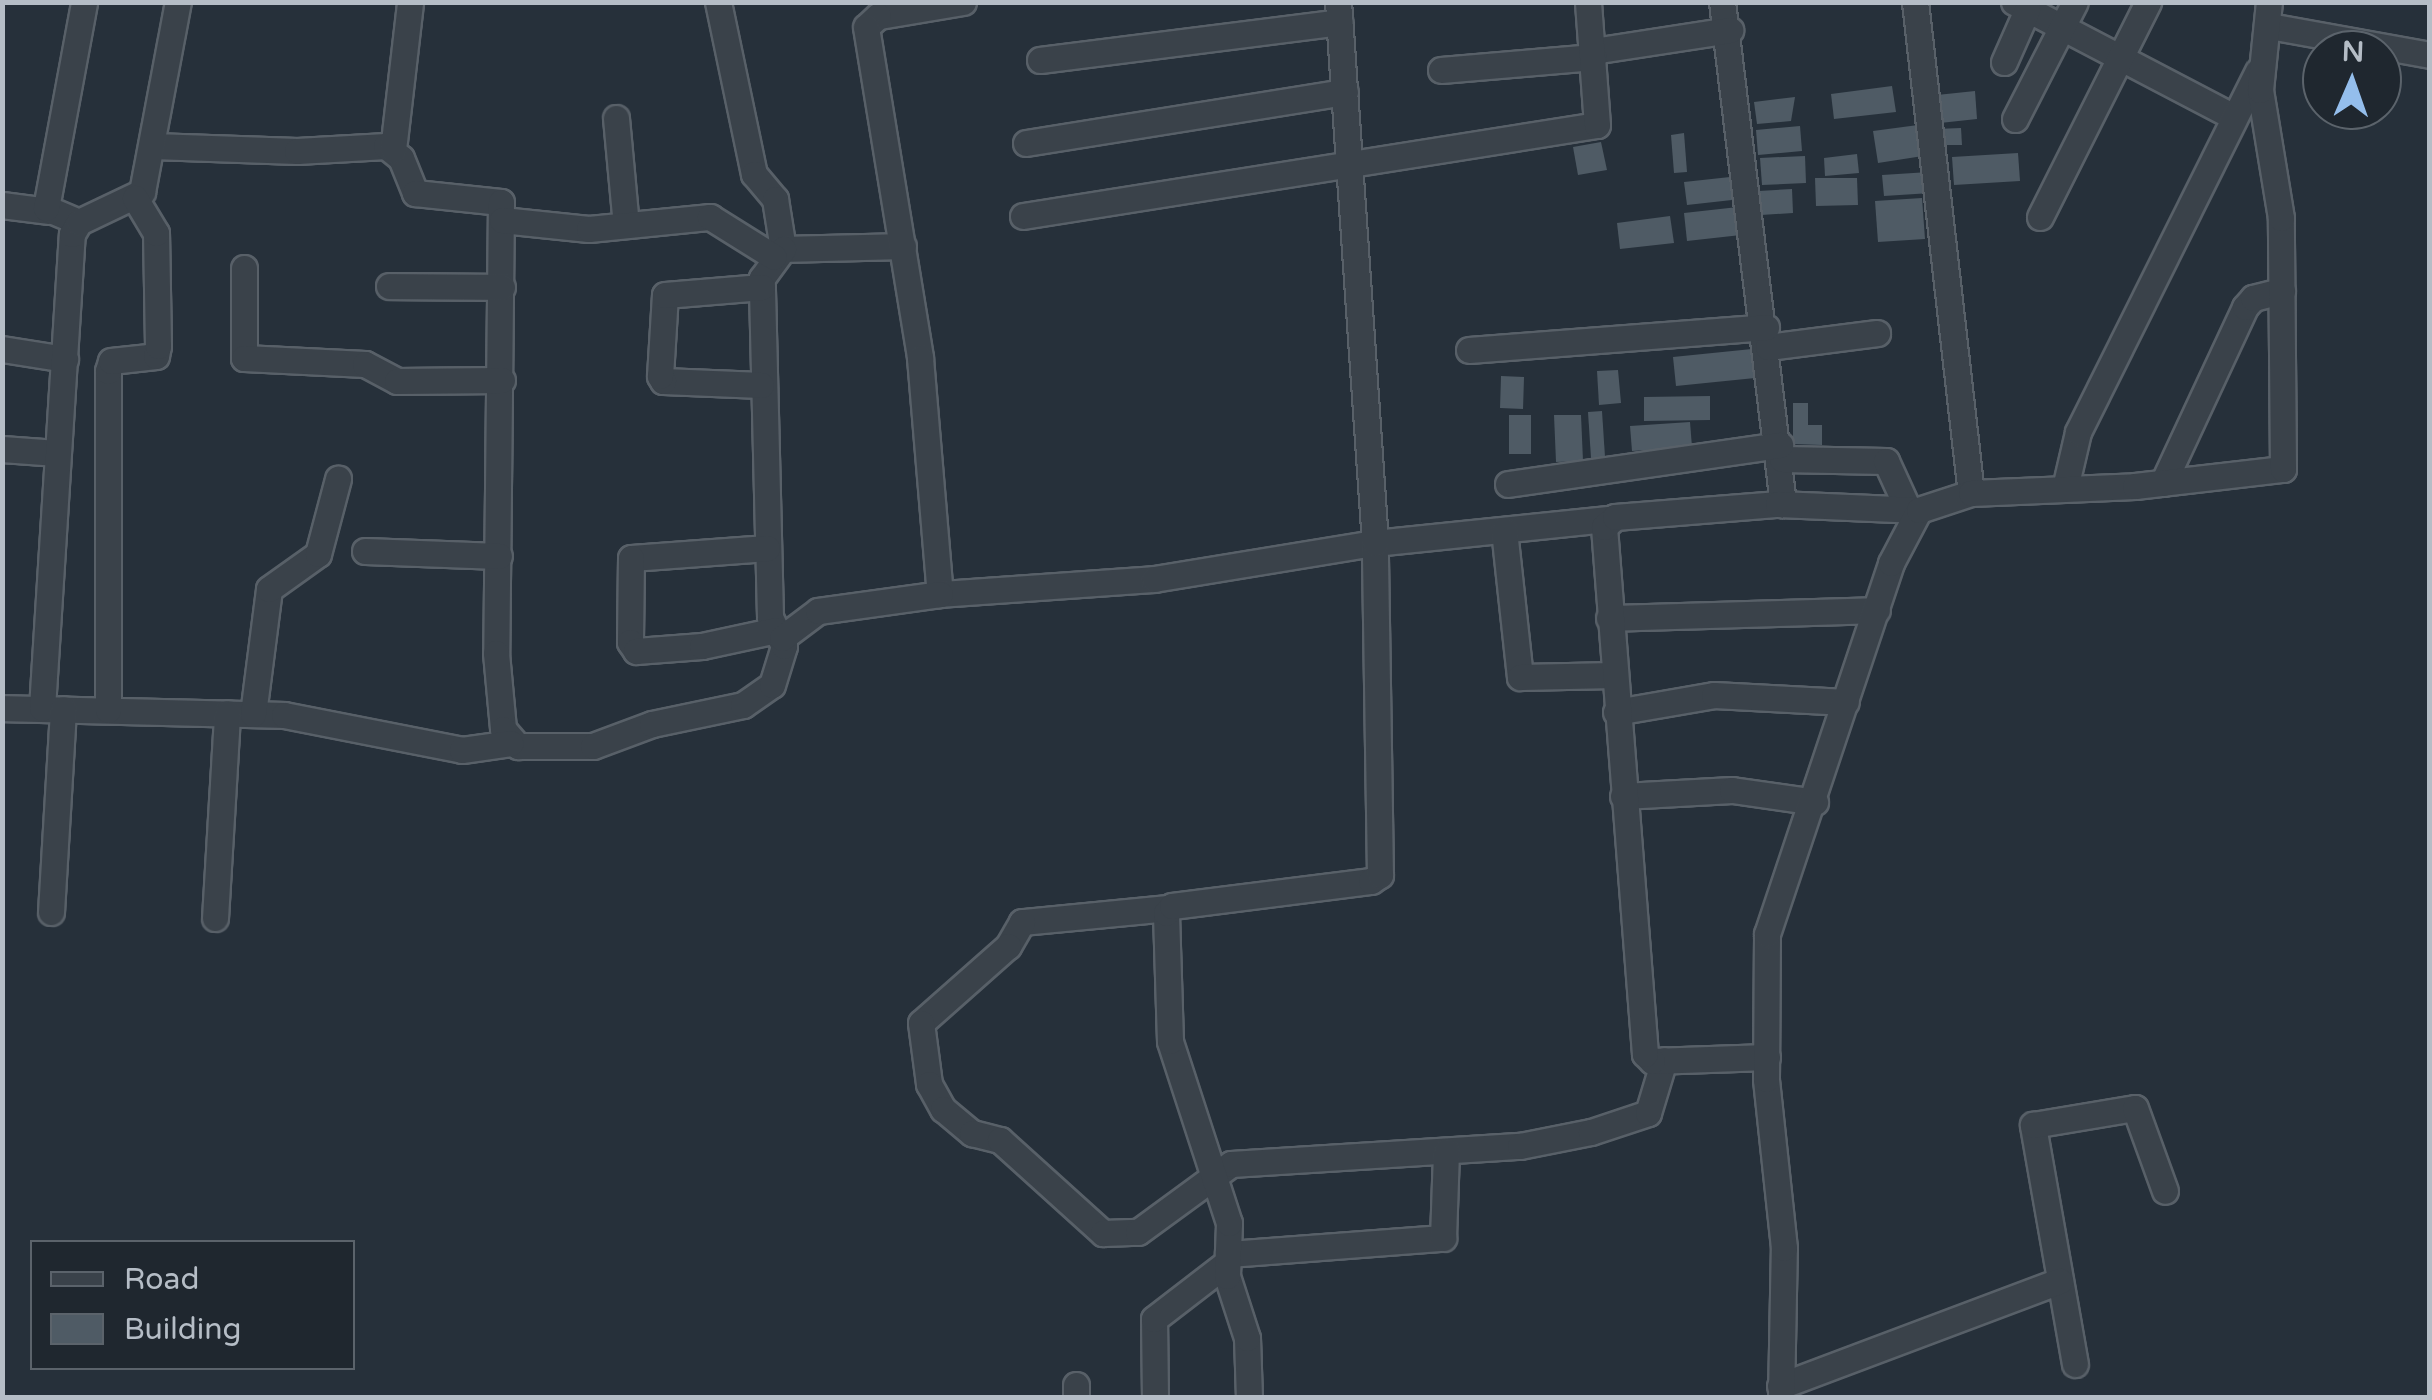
<!DOCTYPE html>
<style>
body{margin:0}
#map{position:relative;width:2432px;height:1400px;overflow:hidden;background:#26303a;font-family:"Varela Round",sans-serif}
div>[style]{position:absolute}
.building>*{inset:0;background:#4f5b65}
.roads{filter:drop-shadow(2px 0 #586068) drop-shadow(-2px 0 #586068) drop-shadow(0 2px #586068) drop-shadow(0 -2px #586068)}
.minor>*{height:25px;margin:-12.5px;padding:0 12.5px;transform-origin:12.5px;border-radius:12.5px;background:#3a424a}
span{translate:-50% -50%;white-space:nowrap;text-align:center;line-height:1.15;-webkit-text-stroke:10px #1f272f;paint-order:stroke}
.frame{position:absolute;inset:0;border:5px solid #b5bdc6;pointer-events:none}
.legend{position:absolute;left:30px;top:1240px;width:325px;height:130px;box-sizing:border-box;background:#1f272f;border:2px solid #5b636b;margin:0;padding:12px 18px;list-style:none;font-size:30px;color:#b5bdc6}
.legend li{display:flex;align-items:center;gap:20px;height:50px}
.legend b{width:50px;border:2px solid #5b636b}
.north{position:absolute;left:2302px;top:30px;width:100px;height:100px;box-sizing:border-box;background:#1f272f;border:2px solid #5b636b;border-radius:50%;rotate:2deg;font-size:28px;font-weight:700;line-height:40px;text-align:center;color:#b5bdc6}
.north::after{content:'';display:block;margin:auto;width:35px;height:45px;background:#94beec;clip-path:polygon(50% 0,100% 100%,50% 72%,0 100%)}
</style>
<div id="map">
<div class="building">
<i style="clip-path:polygon(1892px 86px,1896px 112px,1834px 119px,1831px 94px)"></i>
<i style="clip-path:polygon(1975px 91px,1977px 119px,1940px 123px,1937px 95px)"></i>
<i style="clip-path:polygon(1795px 97px,1791px 121px,1757px 124px,1754px 102px)"></i>
<i style="clip-path:polygon(1918px 125px,1923px 156px,1878px 163px,1873px 131px)"></i>
<i style="clip-path:polygon(1800px 126px,1802px 151px,1758px 155px,1756px 130px)"></i>
<i style="clip-path:polygon(1961px 128px,1962px 145px,1937px 145px,1936px 129px)"></i>
<i style="clip-path:polygon(1684px 133px,1687px 172px,1674px 173px,1671px 135px)"></i>
<i style="clip-path:polygon(1601px 142px,1607px 170px,1578px 175px,1573px 147px)"></i>
<i style="clip-path:polygon(2018px 153px,2020px 181px,1954px 185px,1952px 157px)"></i>
<i style="clip-path:polygon(1857px 154px,1859px 173px,1825px 176px,1824px 158px)"></i>
<i style="clip-path:polygon(1805px 156px,1806px 183px,1762px 185px,1760px 158px)"></i>
<i style="clip-path:polygon(1929px 172px,1931px 193px,1884px 196px,1882px 175px)"></i>
<i style="clip-path:polygon(1730px 177px,1732px 200px,1687px 205px,1684px 182px)"></i>
<i style="clip-path:polygon(1815px 178px,1857px 178px,1858px 205px,1816px 206px)"></i>
<i style="clip-path:polygon(1792px 189px,1793px 213px,1761px 215px,1759px 191px)"></i>
<i style="clip-path:polygon(1922px 198px,1925px 239px,1878px 242px,1875px 201px)"></i>
<i style="clip-path:polygon(1738px 207px,1741px 235px,1687px 241px,1684px 213px)"></i>
<i style="clip-path:polygon(1670px 216px,1674px 243px,1620px 249px,1617px 223px)"></i>
<i style="clip-path:polygon(1752px 349px,1755px 378px,1676px 386px,1673px 357px)"></i>
<i style="clip-path:polygon(1618px 370px,1621px 403px,1599px 405px,1597px 371px)"></i>
<i style="clip-path:polygon(1501px 376px,1524px 377px,1523px 409px,1500px 408px)"></i>
<i style="clip-path:polygon(1710px 396px,1710px 420px,1644px 421px,1644px 397px)"></i>
<i style="clip-path:polygon(1793px 403px,1808px 403px,1808px 425px,1822px 425px,1822px 445px,1793px 444px)"></i>
<i style="clip-path:polygon(1602px 411px,1605px 457px,1591px 458px,1588px 412px)"></i>
<i style="clip-path:polygon(1509px 415px,1531px 415px,1531px 454px,1509px 454px)"></i>
<i style="clip-path:polygon(1554px 415px,1581px 415px,1583px 461px,1556px 462px)"></i>
<i style="clip-path:polygon(1690px 422px,1692px 447px,1632px 451px,1630px 426px)"></i>
</div>
<div class="roads">
<div class="minor">
<i style="left:718px;top:2px;width:176px;rotate:78.2deg"></i>
<i style="left:754px;top:174px;width:33px;rotate:50deg"></i>
<i style="left:775px;top:199px;width:51px;rotate:80.9deg"></i>
<i style="left:783px;top:249px;width:120px;rotate:-1.4deg"></i>
<i style="left:963px;top:2px;width:86px;rotate:170.6deg"></i>
<i style="left:878px;top:16px;width:16px;rotate:137deg"></i>
<i style="left:866px;top:27px;width:335px;rotate:80.7deg"></i>
<i style="left:920px;top:358px;width:237px;rotate:85.2deg"></i>
<i style="left:940px;top:594px;width:215px;rotate:-4deg"></i>
<i style="left:1154px;top:579px;width:224px;rotate:-9.3deg"></i>
<i style="left:1375px;top:543px;width:234px;rotate:-5.9deg"></i>
<i style="left:1722px;top:2px;width:506px;rotate:83.07deg"></i>
<i style="left:1915px;top:2px;width:494px;rotate:83.5deg"></i>
<i style="left:2014px;top:2px;width:246px;rotate:27.6deg"></i>
<i style="left:2269px;top:26px;width:164px;rotate:10.2deg"></i>
<i style="left:1593px;top:51px;width:139px;rotate:-8.7deg"></i>
<i style="left:1040px;top:60px;width:302px;rotate:-7.2deg"></i>
<i style="left:2004px;top:62px;width:57px;rotate:-66.1deg"></i>
<i style="left:1441px;top:70px;width:153px;rotate:-4.9deg"></i>
<i style="left:616px;top:118px;width:107px;rotate:84.7deg"></i>
<i style="left:2015px;top:119px;width:131px;rotate:-62.9deg"></i>
<i style="left:1026px;top:143px;width:323px;rotate:-9.1deg"></i>
<i style="left:153px;top:146px;width:144px;rotate:2deg"></i>
<i style="left:297px;top:151px;width:89px;rotate:-3.2deg"></i>
<i style="left:386px;top:146px;width:19px;rotate:39deg"></i>
<i style="left:401px;top:158px;width:38px;rotate:68deg"></i>
<i style="left:415px;top:193px;width:86px;rotate:6deg"></i>
<i style="left:501px;top:202px;width:451px;rotate:90.6deg"></i>
<i style="left:496px;top:653px;width:76px;rotate:84.7deg"></i>
<i style="left:503px;top:729px;width:23px;rotate:49deg"></i>
<i style="left:518px;top:746px;width:75px"></i>
<i style="left:593px;top:746px;width:63px;rotate:-20.4deg"></i>
<i style="left:652px;top:724px;width:93px;rotate:-11.8deg"></i>
<i style="left:743px;top:705px;width:35px;rotate:-35deg"></i>
<i style="left:772px;top:685px;width:41px;rotate:-72.9deg"></i>
<i style="left:784px;top:646px;width:32px;rotate:-116deg"></i>
<i style="left:770px;top:617px;width:339px;rotate:-91.4deg"></i>
<i style="left:762px;top:278px;width:36px;rotate:-54deg"></i>
<i style="left:393px;top:150px;width:149px;rotate:-83.4deg"></i>
<i style="left:2px;top:205px;width:46px;rotate:7.4deg"></i>
<i style="left:1023px;top:216px;width:581px;rotate:-9.01deg"></i>
<i style="left:1597px;top:125px;width:123px;rotate:-94.2deg"></i>
<i style="left:2040px;top:217px;width:241px;rotate:-63.3deg"></i>
<i style="left:502px;top:220px;width:87px;rotate:5.9deg"></i>
<i style="left:589px;top:229px;width:122px;rotate:-5.7deg"></i>
<i style="left:710px;top:217px;width:75px;rotate:32deg"></i>
<i style="left:79px;top:222px;width:36px;rotate:-157deg"></i>
<i style="left:46px;top:208px;width:209px;rotate:-79.5deg"></i>
<i style="left:244px;top:268px;width:90px;rotate:90deg"></i>
<i style="left:244px;top:358px;width:121px;rotate:2.8deg"></i>
<i style="left:365px;top:364px;width:36px;rotate:28deg"></i>
<i style="left:397px;top:381px;width:105px;rotate:-0.5deg"></i>
<i style="left:389px;top:286px;width:113px;rotate:0.5deg"></i>
<i style="left:1768px;top:347px;width:110px;rotate:-7.3deg"></i>
<i style="left:2px;top:349px;width:64px;rotate:9deg"></i>
<i style="left:1469px;top:350px;width:298px;rotate:-4.4deg"></i>
<i style="left:761px;top:385px;width:98px;rotate:-177.7deg"></i>
<i style="left:663px;top:381px;width:6px;rotate:-121deg"></i>
<i style="left:660px;top:376px;width:81px;rotate:-86.5deg"></i>
<i style="left:665px;top:295px;width:97px;rotate:-4.7deg"></i>
<i style="left:2px;top:449px;width:55px;rotate:4.2deg"></i>
<i style="left:1782px;top:459px;width:104px;rotate:1.1deg"></i>
<i style="left:1886px;top:461px;width:53px;rotate:65.4deg"></i>
<i style="left:2163px;top:483px;width:194px;rotate:-65deg"></i>
<i style="left:2245px;top:307px;width:12px;rotate:-48deg"></i>
<i style="left:2253px;top:298px;width:30px;rotate:-14deg"></i>
<i style="left:1508px;top:484px;width:275px;rotate:-8.2deg"></i>
<i style="left:2065px;top:488px;width:57px;rotate:-76.9deg"></i>
<i style="left:2078px;top:432px;width:403px;rotate:-63.5deg"></i>
<i style="left:1504px;top:530px;width:148px;rotate:83.8deg"></i>
<i style="left:1520px;top:677px;width:94px;rotate:-1.2deg"></i>
<i style="left:767px;top:548px;width:136px;rotate:175.8deg"></i>
<i style="left:631px;top:558px;width:84px;rotate:90.7deg"></i>
<i style="left:630px;top:642px;width:11px;rotate:56deg"></i>
<i style="left:636px;top:651px;width:66px;rotate:-4.3deg"></i>
<i style="left:702px;top:646px;width:76px;rotate:-12.2deg"></i>
<i style="left:365px;top:551px;width:134px;rotate:2.1deg"></i>
<i style="left:1609px;top:618px;width:268px;rotate:-1.7deg"></i>
<i style="left:782px;top:638px;width:45px;rotate:-36.9deg"></i>
<i style="left:818px;top:611px;width:123px;rotate:-7.9deg"></i>
<i style="left:2px;top:708px;width:282px;rotate:1.4deg"></i>
<i style="left:284px;top:715px;width:181px;rotate:11.1deg"></i>
<i style="left:462px;top:750px;width:49px;rotate:-8.1deg"></i>
<i style="left:42px;top:708px;width:475px;rotate:-86.4deg"></i>
<i style="left:72px;top:234px;width:14px;rotate:-60deg"></i>
<i style="left:79px;top:222px;width:70px;rotate:-25.5deg"></i>
<i style="left:142px;top:192px;width:193px;rotate:-79.3deg"></i>
<i style="left:108px;top:710px;width:339px;rotate:-90deg"></i>
<i style="left:108px;top:371px;width:10px;rotate:-73deg"></i>
<i style="left:111px;top:361px;width:45px;rotate:-6.3deg"></i>
<i style="left:156px;top:356px;width:10px;rotate:-79deg"></i>
<i style="left:158px;top:346px;width:113px;rotate:-91deg"></i>
<i style="left:156px;top:233px;width:41px;rotate:-121deg"></i>
<i style="left:1616px;top:712px;width:99px;rotate:-9.8deg"></i>
<i style="left:1714px;top:695px;width:132px;rotate:3deg"></i>
<i style="left:253px;top:714px;width:126px;rotate:-82.7deg"></i>
<i style="left:269px;top:589px;width:60px;rotate:-35.5deg"></i>
<i style="left:318px;top:554px;width:78px;rotate:-75.1deg"></i>
<i style="left:1623px;top:796px;width:109px;rotate:-3.2deg"></i>
<i style="left:1732px;top:790px;width:84px;rotate:8.2deg"></i>
<i style="left:1168px;top:908px;width:147px;rotate:174.5deg"></i>
<i style="left:1022px;top:922px;width:28px;rotate:120deg"></i>
<i style="left:1008px;top:946px;width:116px;rotate:138.5deg"></i>
<i style="left:921px;top:1023px;width:62px;rotate:82.5deg"></i>
<i style="left:929px;top:1084px;width:29px;rotate:61deg"></i>
<i style="left:943px;top:1109px;width:38px;rotate:40deg"></i>
<i style="left:972px;top:1133px;width:29px;rotate:14deg"></i>
<i style="left:1000px;top:1140px;width:139px;rotate:42.1deg"></i>
<i style="left:1103px;top:1233px;width:35px;rotate:-2deg"></i>
<i style="left:1138px;top:1232px;width:115px;rotate:-36.2deg"></i>
<i style="left:1231px;top:1164px;width:290px;rotate:-3.6deg"></i>
<i style="left:1520px;top:1146px;width:72px;rotate:-11.2deg"></i>
<i style="left:1591px;top:1132px;width:60px;rotate:-18.4deg"></i>
<i style="left:1648px;top:1113px;width:55px;rotate:-73.2deg"></i>
<i style="left:51px;top:912px;width:203px;rotate:-86.6deg"></i>
<i style="left:215px;top:918px;width:205px;rotate:-86.6deg"></i>
<i style="left:1767px;top:1057px;width:115px;rotate:178deg"></i>
<i style="left:1652px;top:1061px;width:10px;rotate:-135deg"></i>
<i style="left:1645px;top:1054px;width:529px;rotate:-94.45deg"></i>
<i style="left:1604px;top:527px;width:15px;rotate:-42deg"></i>
<i style="left:1615px;top:517px;width:164px;rotate:-4.6deg"></i>
<i style="left:1778px;top:504px;width:141px;rotate:2.4deg"></i>
<i style="left:1228px;top:1254px;width:216px;rotate:-4.3deg"></i>
<i style="left:1443px;top:1238px;width:87px;rotate:-88deg"></i>
<i style="left:2075px;top:1364px;width:243px;rotate:-100deg"></i>
<i style="left:2033px;top:1125px;width:103px;rotate:-9.5deg"></i>
<i style="left:2135px;top:1108px;width:88px;rotate:70.1deg"></i>
<i style="left:1076px;top:1385px;width:13px;rotate:90deg"></i>
<i style="left:1780px;top:1386px;width:299px;rotate:-20.6deg"></i>
<i style="left:1155px;top:1398px;width:79px;rotate:-90.7deg"></i>
<i style="left:1154px;top:1319px;width:93px;rotate:-37.6deg"></i>
<i style="left:1249px;top:1398px;width:60px;rotate:-91.9deg"></i>
<i style="left:1247px;top:1338px;width:65px;rotate:-107.9deg"></i>
<i style="left:1227px;top:1276px;width:53px;rotate:-87.8deg"></i>
<i style="left:1229px;top:1223px;width:191px;rotate:-108deg"></i>
<i style="left:1170px;top:1041px;width:128px;rotate:-91.8deg"></i>
<i style="left:1166px;top:913px;width:9px;rotate:-49deg"></i>
<i style="left:1172px;top:906px;width:201px;rotate:-7.2deg"></i>
<i style="left:1371px;top:881px;width:11px;rotate:-34deg"></i>
<i style="left:1380px;top:875px;width:332px;rotate:-90.9deg"></i>
<i style="left:1375px;top:543px;width:542px;rotate:-93.91deg"></i>
<i style="left:1781px;top:1398px;width:150px;rotate:-88.9deg"></i>
<i style="left:1784px;top:1248px;width:170px;rotate:-96.1deg"></i>
<i style="left:1766px;top:1079px;width:145px;rotate:-89.6deg"></i>
<i style="left:1767px;top:934px;width:391px;rotate:-71.5deg"></i>
<i style="left:1891px;top:563px;width:60px;rotate:-62.2deg"></i>
<i style="left:1919px;top:510px;width:55px;rotate:-18.1deg"></i>
<i style="left:1971px;top:493px;width:164px;rotate:-2.4deg"></i>
<i style="left:2135px;top:486px;width:149px;rotate:-6.6deg"></i>
<i style="left:2283px;top:469px;width:251px;rotate:-90.5deg"></i>
<i style="left:2281px;top:218px;width:130px;rotate:-99.3deg"></i>
<i style="left:2260px;top:90px;width:88px;rotate:-84.2deg"></i>
</div>
</div>
<div class="frame"></div>
<ul class="legend">
<li><b style="height:12px;background:#3a424a"></b>Road</li>
<li><b style="height:28px;background:#4f5b65"></b>Building</li>
</ul>
<div class="north">N</div>
</div>
